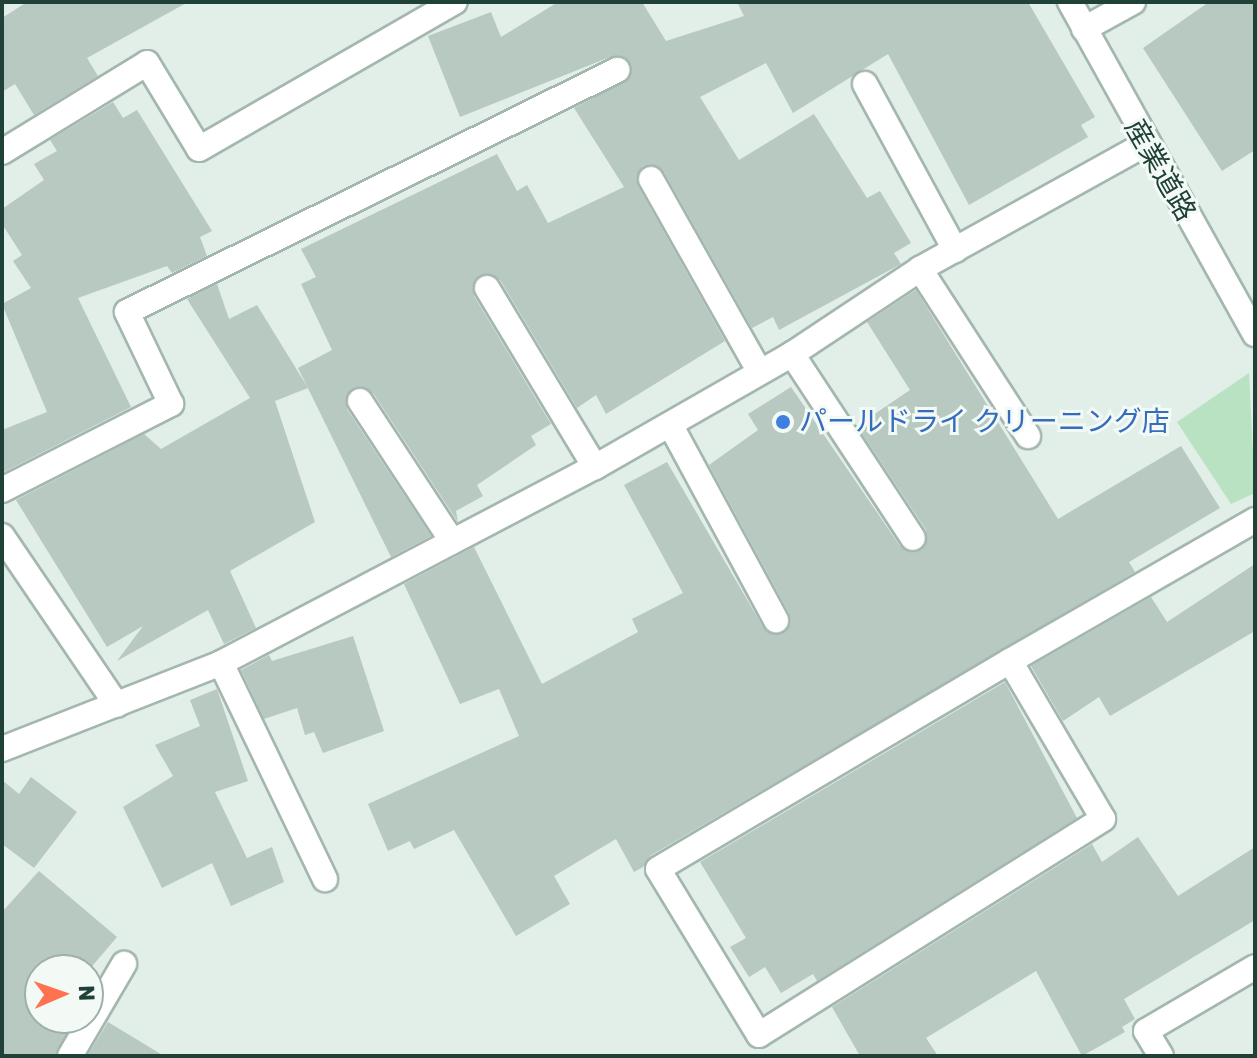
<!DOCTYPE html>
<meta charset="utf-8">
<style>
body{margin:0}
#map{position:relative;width:1257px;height:1058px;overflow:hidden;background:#e2eee8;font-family:Rubik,"Noto Sans JP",sans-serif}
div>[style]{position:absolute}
.green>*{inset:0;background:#b9e2c2}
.building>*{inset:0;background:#b7c9c1}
.roads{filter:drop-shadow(2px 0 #a4b7af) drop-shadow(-2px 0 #a4b7af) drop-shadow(0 2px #a4b7af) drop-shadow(0 -2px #a4b7af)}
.street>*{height:24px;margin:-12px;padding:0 12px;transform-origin:12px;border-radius:12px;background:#fff}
.secondary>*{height:24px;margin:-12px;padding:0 12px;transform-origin:12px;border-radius:12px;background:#fff}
.dots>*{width:22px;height:22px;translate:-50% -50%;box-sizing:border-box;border:4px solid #f3faf6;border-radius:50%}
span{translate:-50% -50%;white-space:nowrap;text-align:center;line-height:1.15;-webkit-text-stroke:6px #f3faf6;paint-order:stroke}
.street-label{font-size:28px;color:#204137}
.shop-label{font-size:28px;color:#366cbe}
.left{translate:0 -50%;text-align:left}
.frame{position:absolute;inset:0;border:4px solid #204137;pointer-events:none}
.north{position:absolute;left:24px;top:954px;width:80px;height:80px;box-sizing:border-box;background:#f3faf6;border:2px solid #9fb0aa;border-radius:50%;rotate:88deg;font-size:22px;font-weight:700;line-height:32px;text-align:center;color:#204137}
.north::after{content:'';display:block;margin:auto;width:28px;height:36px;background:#ff724f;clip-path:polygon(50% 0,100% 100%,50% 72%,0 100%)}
</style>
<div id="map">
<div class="green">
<i style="clip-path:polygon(1249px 373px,1255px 493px,1231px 504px,1177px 422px)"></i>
</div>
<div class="building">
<i style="clip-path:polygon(27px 2px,188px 2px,87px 58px,98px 76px,34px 115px,15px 84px,2px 92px,2px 18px)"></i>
<i style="clip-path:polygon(558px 2px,642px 2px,666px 41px,744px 16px,737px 2px,1028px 2px,1095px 117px,1081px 125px,1088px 137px,969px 205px,888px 54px,793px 113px,766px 63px,700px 97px,739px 160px,814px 114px,867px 198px,880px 191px,911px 243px,894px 253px,901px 264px,779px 330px,773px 317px,752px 328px,664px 172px,643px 166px,638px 186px,725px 341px,606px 414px,596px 395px,577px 408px,500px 280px,479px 276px,474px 296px,551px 424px,531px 436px,536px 445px,477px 485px,483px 496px,456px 511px,458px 522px,373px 393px,351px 389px,347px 409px,431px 536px,391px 557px,298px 368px,332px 350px,301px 284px,316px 277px,301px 249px,497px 154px,517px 191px,527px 185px,548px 223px,624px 187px,574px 108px,629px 79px,626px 58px,610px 57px,460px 117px,428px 36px,491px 12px,501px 37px)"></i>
<i style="clip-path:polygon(1209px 2px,1255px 2px,1255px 150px,1222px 171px,1143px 48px)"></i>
<i style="clip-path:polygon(113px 102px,123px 118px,137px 110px,212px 231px,200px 237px,207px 256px,172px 273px,167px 266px,78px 298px,131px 407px,2px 473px,2px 430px,47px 412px,2px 304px,31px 288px,13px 261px,22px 255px,2px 224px,2px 209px,44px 180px,34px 164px,57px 151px,50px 140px)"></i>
<i style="clip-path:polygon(217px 284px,229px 319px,257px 305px,308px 388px,275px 401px,315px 522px,230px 571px,256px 628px,224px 644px,208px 610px,117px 661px,143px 626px,107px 647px,16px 500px,144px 434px,161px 449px,250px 398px,187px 299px)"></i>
<i style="clip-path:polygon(916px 290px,1058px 519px,1181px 446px,1220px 508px,1129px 562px,1135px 572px,650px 856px,643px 867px,634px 872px,616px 839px,554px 876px,570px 904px,516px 936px,454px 830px,414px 849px,410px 841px,388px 851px,368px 804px,519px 736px,499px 689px,460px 704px,404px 584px,474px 547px,542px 684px,638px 632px,632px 619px,683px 593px,624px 485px,667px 462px,763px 627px,782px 633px,789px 613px,709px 465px,758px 430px,748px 414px,791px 387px,900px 546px,922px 550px,926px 530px,857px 426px,910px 390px,867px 322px)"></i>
<i style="clip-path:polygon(1255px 564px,1255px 631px,1110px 716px,1099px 697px,1063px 721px,1031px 666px,1151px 597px,1167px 622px)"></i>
<i style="clip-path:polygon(353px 636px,384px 731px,323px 753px,314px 732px,305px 735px,297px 708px,264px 719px,241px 670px,269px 655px,272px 661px)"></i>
<i style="clip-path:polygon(1005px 682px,1077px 818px,817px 981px,813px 974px,781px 993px,765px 967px,749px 977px,730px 947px,746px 938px,700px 862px)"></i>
<i style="clip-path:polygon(217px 689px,248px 781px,215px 792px,247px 858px,272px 847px,284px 882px,231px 906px,212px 863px,162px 888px,123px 807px,173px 776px,155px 745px,200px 726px,190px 700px)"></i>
<i style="clip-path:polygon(31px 777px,77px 812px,34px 868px,2px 844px,2px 780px,19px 794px)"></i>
<i style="clip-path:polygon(1138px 837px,1178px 896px,1255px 847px,1255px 920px,1124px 999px,1135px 1019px,1122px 1027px,1125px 1032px,1082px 1056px,1036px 971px,926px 1038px,938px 1056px,860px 1056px,832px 1007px,1092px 844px,1102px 862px)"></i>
<i style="clip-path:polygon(39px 871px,117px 937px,88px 971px,40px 970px,40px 1018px,75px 1018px,55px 1056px,2px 1056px,2px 912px)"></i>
<i style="clip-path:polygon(108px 1022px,164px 1056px,87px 1056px)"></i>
</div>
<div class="roads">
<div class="street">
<i style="left:1084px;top:29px;width:56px;rotate:-28.9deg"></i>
<i style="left:865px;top:84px;width:189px;rotate:61.5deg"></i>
<i style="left:2px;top:152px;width:170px;rotate:-31.5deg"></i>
<i style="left:147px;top:63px;width:100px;rotate:58.8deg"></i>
<i style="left:199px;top:149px;width:295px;rotate:-29.9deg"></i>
<i style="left:651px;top:179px;width:220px;rotate:60.6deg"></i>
<i style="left:920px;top:269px;width:199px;rotate:57.1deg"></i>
<i style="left:487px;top:288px;width:209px;rotate:58.9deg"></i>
<i style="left:792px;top:354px;width:220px;rotate:56.7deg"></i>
<i style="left:360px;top:401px;width:168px;rotate:56.7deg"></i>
<i style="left:671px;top:426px;width:221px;rotate:61.6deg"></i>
<i style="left:2px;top:490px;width:190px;rotate:-27deg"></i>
<i style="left:171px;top:404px;width:102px;rotate:-115.6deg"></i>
<i style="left:127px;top:312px;width:547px;rotate:-26.28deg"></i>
<i style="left:2px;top:536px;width:204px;rotate:55.8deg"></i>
<i style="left:1010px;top:661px;width:183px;rotate:59.5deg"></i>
<i style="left:1103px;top:819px;width:406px;rotate:147.9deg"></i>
<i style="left:759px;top:1035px;width:194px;rotate:-121.3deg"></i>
<i style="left:658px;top:869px;width:409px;rotate:-30.6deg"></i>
<i style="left:1010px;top:661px;width:283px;rotate:-29.9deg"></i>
<i style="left:221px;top:663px;width:240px;rotate:64.3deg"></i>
<i style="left:2px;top:749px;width:235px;rotate:-21.4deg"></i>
<i style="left:221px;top:663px;width:422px;rotate:-27.7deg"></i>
<i style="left:595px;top:467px;width:227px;rotate:-29.8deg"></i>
<i style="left:792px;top:354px;width:154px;rotate:-33.6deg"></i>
<i style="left:920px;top:269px;width:256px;rotate:-29deg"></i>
<i style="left:70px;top:1056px;width:107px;rotate:-59.6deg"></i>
<i style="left:1161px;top:1056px;width:29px;rotate:-121deg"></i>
<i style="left:1146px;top:1031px;width:126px;rotate:-30.4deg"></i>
</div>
<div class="secondary">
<i style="left:1070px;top:2px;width:380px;rotate:60.9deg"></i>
</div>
</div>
<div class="dots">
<i style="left:783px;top:422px;background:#3f7fe0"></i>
</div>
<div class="street-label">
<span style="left:1160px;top:170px;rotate:60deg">産業道路</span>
</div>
<div class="shop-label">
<span class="left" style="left:799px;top:422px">パールドライ クリーニング店</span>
</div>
<div class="frame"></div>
<div class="north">N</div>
</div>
